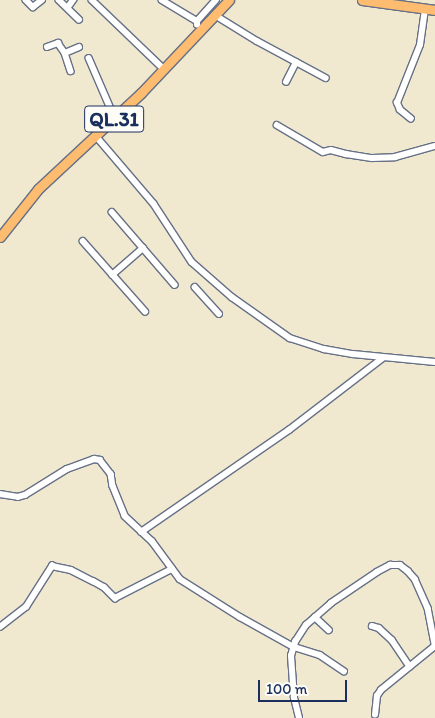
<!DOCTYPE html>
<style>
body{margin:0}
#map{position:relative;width:435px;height:718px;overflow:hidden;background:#f0e9d0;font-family:Itim,sans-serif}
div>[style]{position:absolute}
.roads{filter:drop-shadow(1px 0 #667086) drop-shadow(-1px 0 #667086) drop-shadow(0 1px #667086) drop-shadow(0 -1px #667086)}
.minor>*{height:5.5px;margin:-2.75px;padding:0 2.75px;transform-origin:2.75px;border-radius:2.75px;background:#fff}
.primary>*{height:9px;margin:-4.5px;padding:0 4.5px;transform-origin:4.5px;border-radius:4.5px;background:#febc70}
.trunk>*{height:9px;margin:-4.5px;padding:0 4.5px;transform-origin:4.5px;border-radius:4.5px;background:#febc70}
span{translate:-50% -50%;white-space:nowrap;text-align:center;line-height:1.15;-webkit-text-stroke:4px #fdfcf7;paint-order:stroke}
.shield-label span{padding:1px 4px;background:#fdfcf7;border:1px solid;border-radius:4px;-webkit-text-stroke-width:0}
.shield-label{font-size:20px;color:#1b2f5e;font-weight:700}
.scale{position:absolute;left:258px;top:680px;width:89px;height:22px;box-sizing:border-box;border:2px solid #1b2f5e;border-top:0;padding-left:6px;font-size:15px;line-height:18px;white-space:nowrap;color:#1b2f5e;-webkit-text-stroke:4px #fdfcf7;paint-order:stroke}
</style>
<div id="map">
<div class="roads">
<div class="minor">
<i style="left:26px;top:0;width:10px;rotate:45deg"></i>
<i style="left:33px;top:7px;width:11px;rotate:-38deg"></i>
<i style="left:59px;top:0;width:28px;rotate:44deg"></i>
<i style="left:92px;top:0;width:100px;rotate:43.8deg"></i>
<i style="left:162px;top:0;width:41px;rotate:31deg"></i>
<i style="left:68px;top:7px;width:9px;rotate:-54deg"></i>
<i style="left:215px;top:15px;width:49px;rotate:31.8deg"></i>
<i style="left:257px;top:41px;width:78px;rotate:28.2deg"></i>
<i style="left:197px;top:25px;width:4px;rotate:-90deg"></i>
<i style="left:197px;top:21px;width:28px;rotate:-48deg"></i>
<i style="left:47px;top:47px;width:12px;rotate:-20deg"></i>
<i style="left:58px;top:43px;width:12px;rotate:55deg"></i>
<i style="left:65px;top:53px;width:15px;rotate:-23deg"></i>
<i style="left:65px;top:53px;width:19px;rotate:72deg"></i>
<i style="left:89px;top:58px;width:65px;rotate:66.6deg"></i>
<i style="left:286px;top:82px;width:22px;rotate:-63deg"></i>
<i style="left:411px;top:119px;width:14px;rotate:-141deg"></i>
<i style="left:400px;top:110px;width:8px;rotate:-113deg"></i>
<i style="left:397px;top:103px;width:62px;rotate:-68.4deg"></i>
<i style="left:420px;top:45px;width:36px;rotate:-82deg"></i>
<i style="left:277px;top:125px;width:53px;rotate:30.4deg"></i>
<i style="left:323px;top:152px;width:8px;rotate:-14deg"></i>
<i style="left:331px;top:150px;width:16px;rotate:15deg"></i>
<i style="left:346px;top:154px;width:26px;rotate:9deg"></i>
<i style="left:372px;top:158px;width:23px;rotate:-2deg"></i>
<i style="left:395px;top:157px;width:41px;rotate:-15.4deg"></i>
<i style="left:96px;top:136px;width:89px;rotate:49.5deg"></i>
<i style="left:154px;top:204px;width:69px;rotate:56.8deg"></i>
<i style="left:192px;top:262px;width:53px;rotate:41.2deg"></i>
<i style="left:232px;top:297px;width:71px;rotate:35.3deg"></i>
<i style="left:290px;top:338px;width:36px;rotate:18deg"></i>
<i style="left:324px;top:349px;width:29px;rotate:10deg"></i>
<i style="left:353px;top:354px;width:82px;rotate:5.6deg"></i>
<i style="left:112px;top:212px;width:96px;rotate:49.2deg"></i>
<i style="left:83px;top:241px;width:94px;rotate:48.5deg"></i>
<i style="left:112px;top:275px;width:41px;rotate:-41.1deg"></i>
<i style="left:195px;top:287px;width:36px;rotate:48deg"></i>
<i style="left:0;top:494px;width:18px;rotate:9deg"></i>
<i style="left:18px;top:497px;width:7px;rotate:-16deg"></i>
<i style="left:25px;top:495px;width:49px;rotate:-31.8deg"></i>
<i style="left:67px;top:469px;width:29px;rotate:-20deg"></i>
<i style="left:94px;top:459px;width:6px;rotate:9deg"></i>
<i style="left:100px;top:460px;width:18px;rotate:52deg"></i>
<i style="left:111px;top:474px;width:12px;rotate:81deg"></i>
<i style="left:113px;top:486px;width:32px;rotate:68deg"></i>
<i style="left:125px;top:516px;width:37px;rotate:43deg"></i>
<i style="left:152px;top:541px;width:47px;rotate:53.6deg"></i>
<i style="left:180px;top:579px;width:71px;rotate:32.3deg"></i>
<i style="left:240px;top:617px;width:62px;rotate:29.1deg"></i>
<i style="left:294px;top:647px;width:27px;rotate:17deg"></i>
<i style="left:320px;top:655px;width:29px;rotate:34deg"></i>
<i style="left:141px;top:532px;width:180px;rotate:-34.6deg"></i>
<i style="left:289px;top:430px;width:118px;rotate:-37.5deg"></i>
<i style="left:315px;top:617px;width:19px;rotate:43deg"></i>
<i style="left:372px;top:626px;width:7px;rotate:16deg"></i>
<i style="left:379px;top:628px;width:18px;rotate:43deg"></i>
<i style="left:392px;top:640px;width:32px;rotate:56deg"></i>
<i style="left:0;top:627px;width:33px;rotate:-38deg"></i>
<i style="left:26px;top:607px;width:49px;rotate:-57.6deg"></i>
<i style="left:52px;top:566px;width:19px;rotate:12deg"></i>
<i style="left:71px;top:570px;width:25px;rotate:27deg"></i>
<i style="left:93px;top:581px;width:13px;rotate:29deg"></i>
<i style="left:104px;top:587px;width:16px;rotate:45deg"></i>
<i style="left:115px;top:598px;width:64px;rotate:-27deg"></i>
<i style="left:375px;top:715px;width:19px;rotate:-84deg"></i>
<i style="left:377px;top:696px;width:7px;rotate:-56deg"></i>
<i style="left:381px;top:690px;width:70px;rotate:-39.2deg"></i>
<i style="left:299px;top:718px;width:21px;rotate:-104deg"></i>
<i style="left:294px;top:698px;width:42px;rotate:-94.1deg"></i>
<i style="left:291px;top:656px;width:15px;rotate:-74deg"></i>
<i style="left:295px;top:642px;width:20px;rotate:-57deg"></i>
<i style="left:306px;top:625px;width:33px;rotate:-41deg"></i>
<i style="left:331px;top:603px;width:55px;rotate:-34deg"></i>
<i style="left:377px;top:572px;width:15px;rotate:-28deg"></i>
<i style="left:390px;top:565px;width:10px"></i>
<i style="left:400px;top:565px;width:10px;rotate:37deg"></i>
<i style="left:408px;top:571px;width:11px;rotate:49deg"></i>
<i style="left:415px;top:579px;width:32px;rotate:66deg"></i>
<i style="left:428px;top:608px;width:37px;rotate:79deg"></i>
</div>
<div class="primary">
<i style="left:362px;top:0;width:74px;rotate:7.8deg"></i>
</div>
<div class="trunk">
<i style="left:0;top:237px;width:61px;rotate:-51.6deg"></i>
<i style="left:38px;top:189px;width:141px;rotate:-43deg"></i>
<i style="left:141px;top:93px;width:128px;rotate:-46.6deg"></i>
</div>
</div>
<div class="shield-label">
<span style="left:114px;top:119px">QL.31</span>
</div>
<div class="scale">100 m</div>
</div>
